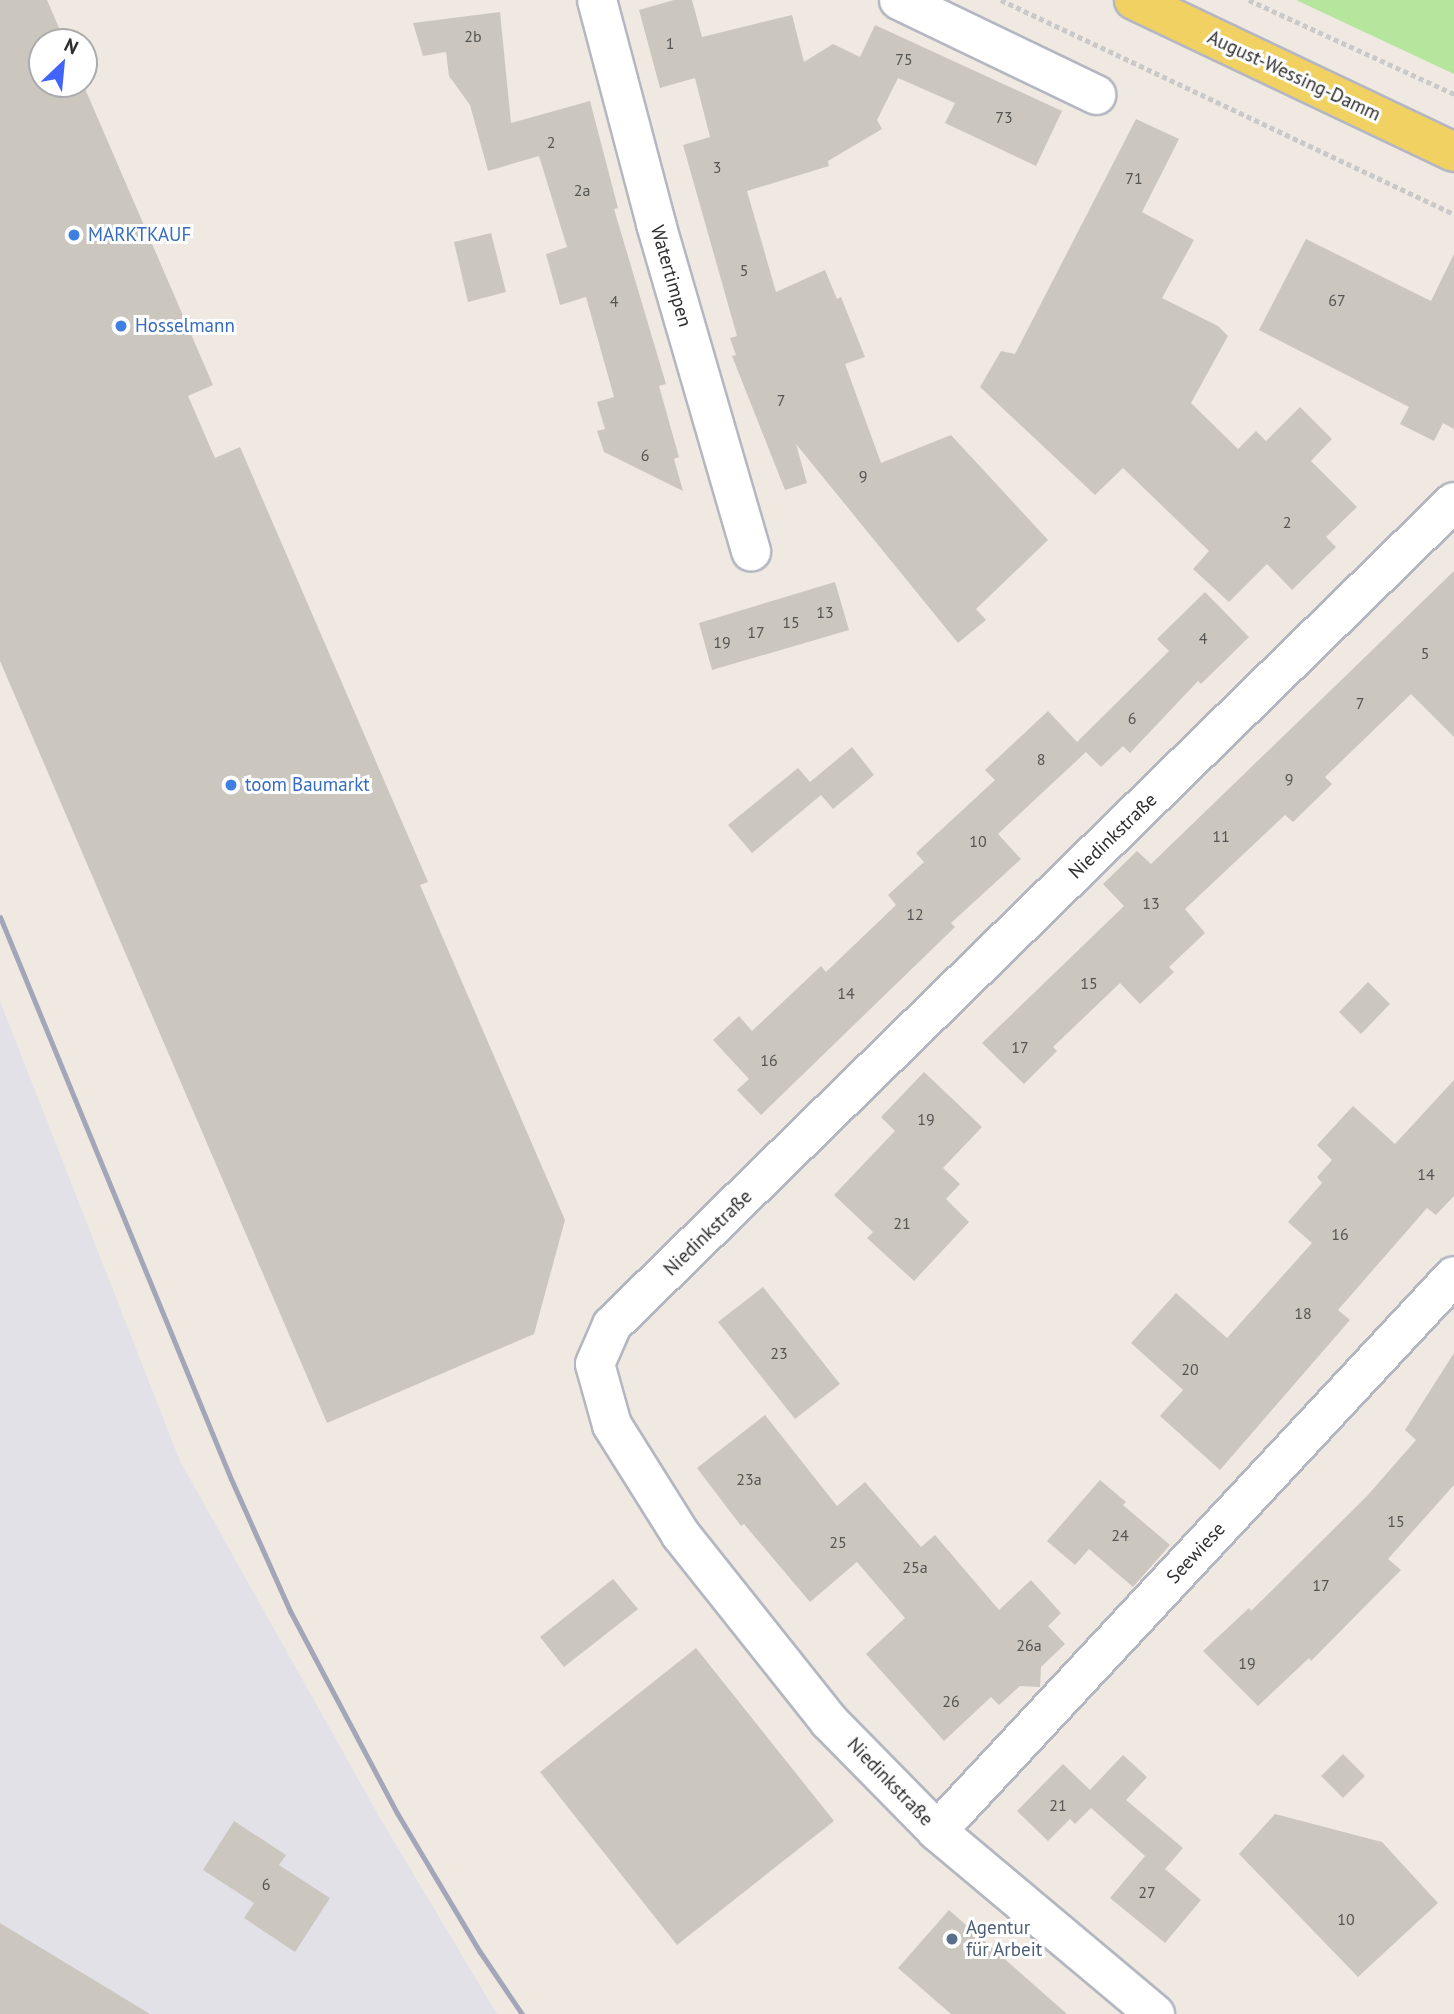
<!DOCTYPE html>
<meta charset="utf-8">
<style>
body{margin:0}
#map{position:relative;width:1454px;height:2014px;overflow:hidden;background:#efe9e1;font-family:"PT Sans",sans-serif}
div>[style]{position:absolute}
.industrial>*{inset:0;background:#e3e1e8}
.green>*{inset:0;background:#b6e59e}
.building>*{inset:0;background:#cbc7bf}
.path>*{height:4.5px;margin-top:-2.25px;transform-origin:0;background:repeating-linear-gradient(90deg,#c9c9c9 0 5px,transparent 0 8.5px)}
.roads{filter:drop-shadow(2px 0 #b4b7c1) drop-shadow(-2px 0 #b4b7c1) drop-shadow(0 2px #b4b7c1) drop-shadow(0 -2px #b4b7c1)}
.minor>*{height:38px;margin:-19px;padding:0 19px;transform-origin:19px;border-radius:19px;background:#fff}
.major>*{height:38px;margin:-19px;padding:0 19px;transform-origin:19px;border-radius:19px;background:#f2d163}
.rail>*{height:5px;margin:-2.5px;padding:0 2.5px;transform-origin:2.5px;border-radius:2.5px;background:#a3a6b8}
.dots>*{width:19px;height:19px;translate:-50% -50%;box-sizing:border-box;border:4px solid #fff;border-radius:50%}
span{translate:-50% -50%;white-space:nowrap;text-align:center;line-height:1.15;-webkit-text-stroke:6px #fff;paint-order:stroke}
.number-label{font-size:16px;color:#555452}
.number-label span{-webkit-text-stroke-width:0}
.street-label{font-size:19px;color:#2e2e2e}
.shop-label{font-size:19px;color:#366cbe}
.left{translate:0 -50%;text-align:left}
.service-label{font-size:19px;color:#4e5e75}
.north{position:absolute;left:28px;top:28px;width:70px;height:70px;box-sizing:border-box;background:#fff;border:2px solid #ababab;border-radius:50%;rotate:26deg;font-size:19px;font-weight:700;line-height:28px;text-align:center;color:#2e2e2e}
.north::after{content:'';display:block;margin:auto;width:24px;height:32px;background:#4264fb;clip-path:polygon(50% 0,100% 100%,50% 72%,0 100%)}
</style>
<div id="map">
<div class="industrial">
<i style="clip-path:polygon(0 1001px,180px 1461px,380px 1818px,497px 2014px,0 2014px)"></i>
</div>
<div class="green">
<i style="clip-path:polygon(1296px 0,1454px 0,1454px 74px)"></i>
</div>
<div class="building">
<i style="clip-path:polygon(0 0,47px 0,65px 42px,42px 42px,42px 84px,83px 84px,213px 385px,188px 396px,215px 458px,240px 447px,428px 882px,420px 885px,565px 1220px,534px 1334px,327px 1423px,0 661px)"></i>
<i style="clip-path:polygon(674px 0,692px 0,702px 37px,792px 15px,804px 62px,833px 44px,860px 57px,875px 25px,1062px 111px,1036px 166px,945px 123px,955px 103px,898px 78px,877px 120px,882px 129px,828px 161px,829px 166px,747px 191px,776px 292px,825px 270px,837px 299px,841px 297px,865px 357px,845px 364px,881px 463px,951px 435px,1048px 540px,976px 609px,986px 620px,958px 643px,796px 444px,807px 483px,785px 490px,732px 356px,736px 355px,730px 338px,737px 336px,683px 145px,710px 137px,695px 78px,660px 88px,639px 10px)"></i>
<i style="clip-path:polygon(500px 12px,511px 123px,590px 101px,618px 208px,614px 209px,666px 384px,659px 386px,679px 457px,674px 459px,683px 491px,604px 452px,597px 431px,605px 429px,597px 402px,614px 397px,586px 297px,560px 305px,546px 254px,567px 247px,539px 156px,488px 171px,470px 105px,449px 76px,446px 52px,423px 56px,413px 23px)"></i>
<i style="clip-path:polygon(1136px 119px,1179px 139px,1142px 212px,1194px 240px,1162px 298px,1218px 326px,1228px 336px,1191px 403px,1238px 449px,1256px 431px,1266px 441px,1300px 407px,1332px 439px,1311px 461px,1357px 507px,1326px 537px,1336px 547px,1292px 590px,1267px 564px,1229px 602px,1193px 569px,1209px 551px,1123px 468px,1095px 495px,980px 387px,1001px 351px,1015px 354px)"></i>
<i style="clip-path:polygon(491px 233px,506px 292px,468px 302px,454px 242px)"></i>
<i style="clip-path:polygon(1306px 239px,1431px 301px,1454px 254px,1454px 429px,1443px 423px,1434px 441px,1400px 424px,1409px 407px,1259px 330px)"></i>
<i style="clip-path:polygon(1454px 571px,1454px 737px,1411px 694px,1325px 777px,1332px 784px,1293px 822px,1285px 815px,1185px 909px,1205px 933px,1169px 967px,1174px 972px,1140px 1004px,1120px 983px,1053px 1047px,1057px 1051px,1024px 1084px,982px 1043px,1124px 906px,1103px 884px,1137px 851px,1151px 864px)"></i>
<i style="clip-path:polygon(835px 582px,849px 630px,712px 670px,699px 623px)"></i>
<i style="clip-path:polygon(1205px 592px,1249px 637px,1201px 684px,1198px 681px,1130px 753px,1123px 746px,1101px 767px,1086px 752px,998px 834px,1021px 859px,951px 923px,955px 927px,761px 1115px,737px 1090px,749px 1079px,713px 1040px,739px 1016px,752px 1031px,821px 966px,826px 972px,896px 905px,888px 895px,924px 862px,916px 853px,995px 780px,985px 770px,1048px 711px,1077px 742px,1169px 651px,1157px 639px)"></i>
<i style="clip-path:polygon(852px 747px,874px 775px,833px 809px,821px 795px,752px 853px,728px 825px,798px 768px,810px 782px)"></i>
<i style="clip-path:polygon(1368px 982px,1390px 1004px,1361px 1034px,1339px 1012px)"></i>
<i style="clip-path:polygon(924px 1072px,982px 1127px,943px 1168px,960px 1184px,946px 1199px,969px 1222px,914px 1281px,867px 1238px,873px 1232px,834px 1195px,895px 1131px,881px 1117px)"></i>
<i style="clip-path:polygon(1454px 1080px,1454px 1196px,1436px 1215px,1427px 1208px,1338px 1310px,1350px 1320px,1220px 1470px,1160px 1416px,1183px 1390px,1131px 1343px,1176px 1293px,1227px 1338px,1312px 1243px,1288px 1222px,1322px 1183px,1317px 1177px,1332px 1160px,1317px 1145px,1353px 1106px,1395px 1144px)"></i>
<i style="clip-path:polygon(763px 1287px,840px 1384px,795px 1419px,718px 1322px)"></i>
<i style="clip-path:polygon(1454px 1353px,1454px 1485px,1388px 1559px,1401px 1570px,1311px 1661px,1309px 1658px,1258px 1706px,1203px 1651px,1249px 1608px,1251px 1611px,1367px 1496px,1416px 1440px,1405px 1430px)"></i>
<i style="clip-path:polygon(765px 1415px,837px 1506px,865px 1482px,921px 1547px,935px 1535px,999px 1610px,1031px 1580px,1061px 1613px,1048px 1626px,1065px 1644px,1041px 1667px,1040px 1687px,1020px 1686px,999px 1705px,991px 1697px,944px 1741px,866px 1654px,905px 1618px,857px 1562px,810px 1602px,744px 1524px,741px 1526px,697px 1468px)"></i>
<i style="clip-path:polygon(1100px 1480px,1126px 1502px,1123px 1505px,1170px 1545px,1133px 1587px,1089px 1549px,1075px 1565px,1047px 1541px)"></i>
<i style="clip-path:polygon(613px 1579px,638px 1609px,564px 1667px,540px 1637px)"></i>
<i style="clip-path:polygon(696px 1648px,834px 1821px,677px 1945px,540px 1772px)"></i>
<i style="clip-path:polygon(1343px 1754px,1365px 1776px,1343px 1798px,1321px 1776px)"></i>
<i style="clip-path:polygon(1123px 1755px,1147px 1777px,1126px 1800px,1183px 1848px,1165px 1869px,1201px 1900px,1165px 1943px,1110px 1898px,1145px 1856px,1091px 1808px,1075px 1824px,1070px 1819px,1048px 1841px,1017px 1811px,1063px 1764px,1090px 1790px)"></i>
<i style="clip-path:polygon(1275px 1814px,1382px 1842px,1438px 1903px,1358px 1977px,1239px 1854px)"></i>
<i style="clip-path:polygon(234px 1821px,286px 1855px,279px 1865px,330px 1898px,295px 1952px,244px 1918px,254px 1903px,203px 1870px)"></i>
<i style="clip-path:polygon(949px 1910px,1067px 2014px,951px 2014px,898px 1968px)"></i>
<i style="clip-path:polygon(0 1923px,150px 2014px,0 2014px)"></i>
</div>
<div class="path">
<i style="left:1001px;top:0;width:501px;rotate:25.29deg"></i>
<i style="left:1249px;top:0;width:226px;rotate:24.6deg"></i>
</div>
<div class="roads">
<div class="minor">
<i style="left:597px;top:0;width:232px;rotate:75.2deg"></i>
<i style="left:656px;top:224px;width:341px;rotate:73.8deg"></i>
<i style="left:899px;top:0;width:219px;rotate:25.7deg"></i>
<i style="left:937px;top:1831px;width:758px;rotate:-47.03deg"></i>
<i style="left:1155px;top:2014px;width:285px;rotate:-140deg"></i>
<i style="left:937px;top:1831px;width:154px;rotate:-134.5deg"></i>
<i style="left:829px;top:1721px;width:238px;rotate:-128.5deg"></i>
<i style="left:681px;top:1535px;width:130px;rotate:-122.1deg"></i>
<i style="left:612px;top:1425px;width:63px;rotate:-105.6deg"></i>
<i style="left:595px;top:1364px;width:43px;rotate:-66.4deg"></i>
<i style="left:612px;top:1325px;width:1177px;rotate:-44.35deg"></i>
</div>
<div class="major">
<i style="left:1134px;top:0;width:354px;rotate:25.4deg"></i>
</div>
</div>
<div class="rail">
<i style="left:0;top:917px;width:608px;rotate:67.66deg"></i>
<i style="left:231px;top:1479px;width:145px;rotate:65.9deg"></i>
<i style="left:290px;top:1611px;width:229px;rotate:62.1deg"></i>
<i style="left:397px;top:1813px;width:162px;rotate:59.2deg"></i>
<i style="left:480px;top:1952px;width:75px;rotate:55.9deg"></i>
</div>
<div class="dots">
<i style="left:74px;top:235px;background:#3f7fe0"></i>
<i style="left:121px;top:326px;background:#3f7fe0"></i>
<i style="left:231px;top:785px;background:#3f7fe0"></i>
<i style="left:952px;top:1939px;background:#5c6f8a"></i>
</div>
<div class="number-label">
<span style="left:473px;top:36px">2b</span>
<span style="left:670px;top:43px">1</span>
<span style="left:904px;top:59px">75</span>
<span style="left:1004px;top:117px">73</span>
<span style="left:551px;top:142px">2</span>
<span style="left:717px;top:167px">3</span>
<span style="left:1134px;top:178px">71</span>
<span style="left:582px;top:190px">2a</span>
<span style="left:744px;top:270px">5</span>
<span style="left:1337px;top:300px">67</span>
<span style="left:614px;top:301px">4</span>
<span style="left:781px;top:400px">7</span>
<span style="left:645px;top:455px">6</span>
<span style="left:863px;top:476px">9</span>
<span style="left:1287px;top:522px">2</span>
<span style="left:825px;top:612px">13</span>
<span style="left:791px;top:622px">15</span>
<span style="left:756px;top:632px">17</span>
<span style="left:1203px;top:638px">4</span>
<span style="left:722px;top:642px">19</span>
<span style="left:1425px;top:653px">5</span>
<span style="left:1360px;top:703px">7</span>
<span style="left:1132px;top:718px">6</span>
<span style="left:1041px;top:759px">8</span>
<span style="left:1289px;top:779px">9</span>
<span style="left:1221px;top:836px">11</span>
<span style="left:978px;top:841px">10</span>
<span style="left:1151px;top:903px">13</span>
<span style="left:915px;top:914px">12</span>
<span style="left:1089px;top:983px">15</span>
<span style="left:846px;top:993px">14</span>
<span style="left:1020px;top:1047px">17</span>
<span style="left:769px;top:1060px">16</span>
<span style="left:926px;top:1119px">19</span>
<span style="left:1426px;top:1174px">14</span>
<span style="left:902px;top:1223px">21</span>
<span style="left:1340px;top:1234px">16</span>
<span style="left:1303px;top:1313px">18</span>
<span style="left:779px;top:1353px">23</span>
<span style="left:1190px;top:1369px">20</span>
<span style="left:749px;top:1479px">23a</span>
<span style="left:1396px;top:1521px">15</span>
<span style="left:1120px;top:1535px">24</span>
<span style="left:838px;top:1542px">25</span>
<span style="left:915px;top:1567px">25a</span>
<span style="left:1321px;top:1585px">17</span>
<span style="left:1029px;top:1645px">26a</span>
<span style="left:1247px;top:1663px">19</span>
<span style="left:951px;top:1701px">26</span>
<span style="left:1058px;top:1805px">21</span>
<span style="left:266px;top:1884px">6</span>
<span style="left:1147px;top:1892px">27</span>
<span style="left:1346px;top:1919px">10</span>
</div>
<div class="street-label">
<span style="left:1294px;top:76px;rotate:25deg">August-Wessing-Damm</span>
<span style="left:671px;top:276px;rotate:74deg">Watertimpen</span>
<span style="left:1113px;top:836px;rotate:-44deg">Niedinkstraße</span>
<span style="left:708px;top:1233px;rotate:-44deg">Niedinkstraße</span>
<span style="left:1196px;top:1553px;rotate:-47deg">Seewiese</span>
<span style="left:890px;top:1782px;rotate:46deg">Niedinkstraße</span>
</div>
<div class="shop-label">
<span class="left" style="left:88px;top:235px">MARKTKAUF</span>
<span class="left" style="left:135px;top:326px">Hosselmann</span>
<span class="left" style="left:245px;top:785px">toom Baumarkt</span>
</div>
<div class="service-label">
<span class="left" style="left:966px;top:1939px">Agentur<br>für Arbeit</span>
</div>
<div class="north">N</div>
</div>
